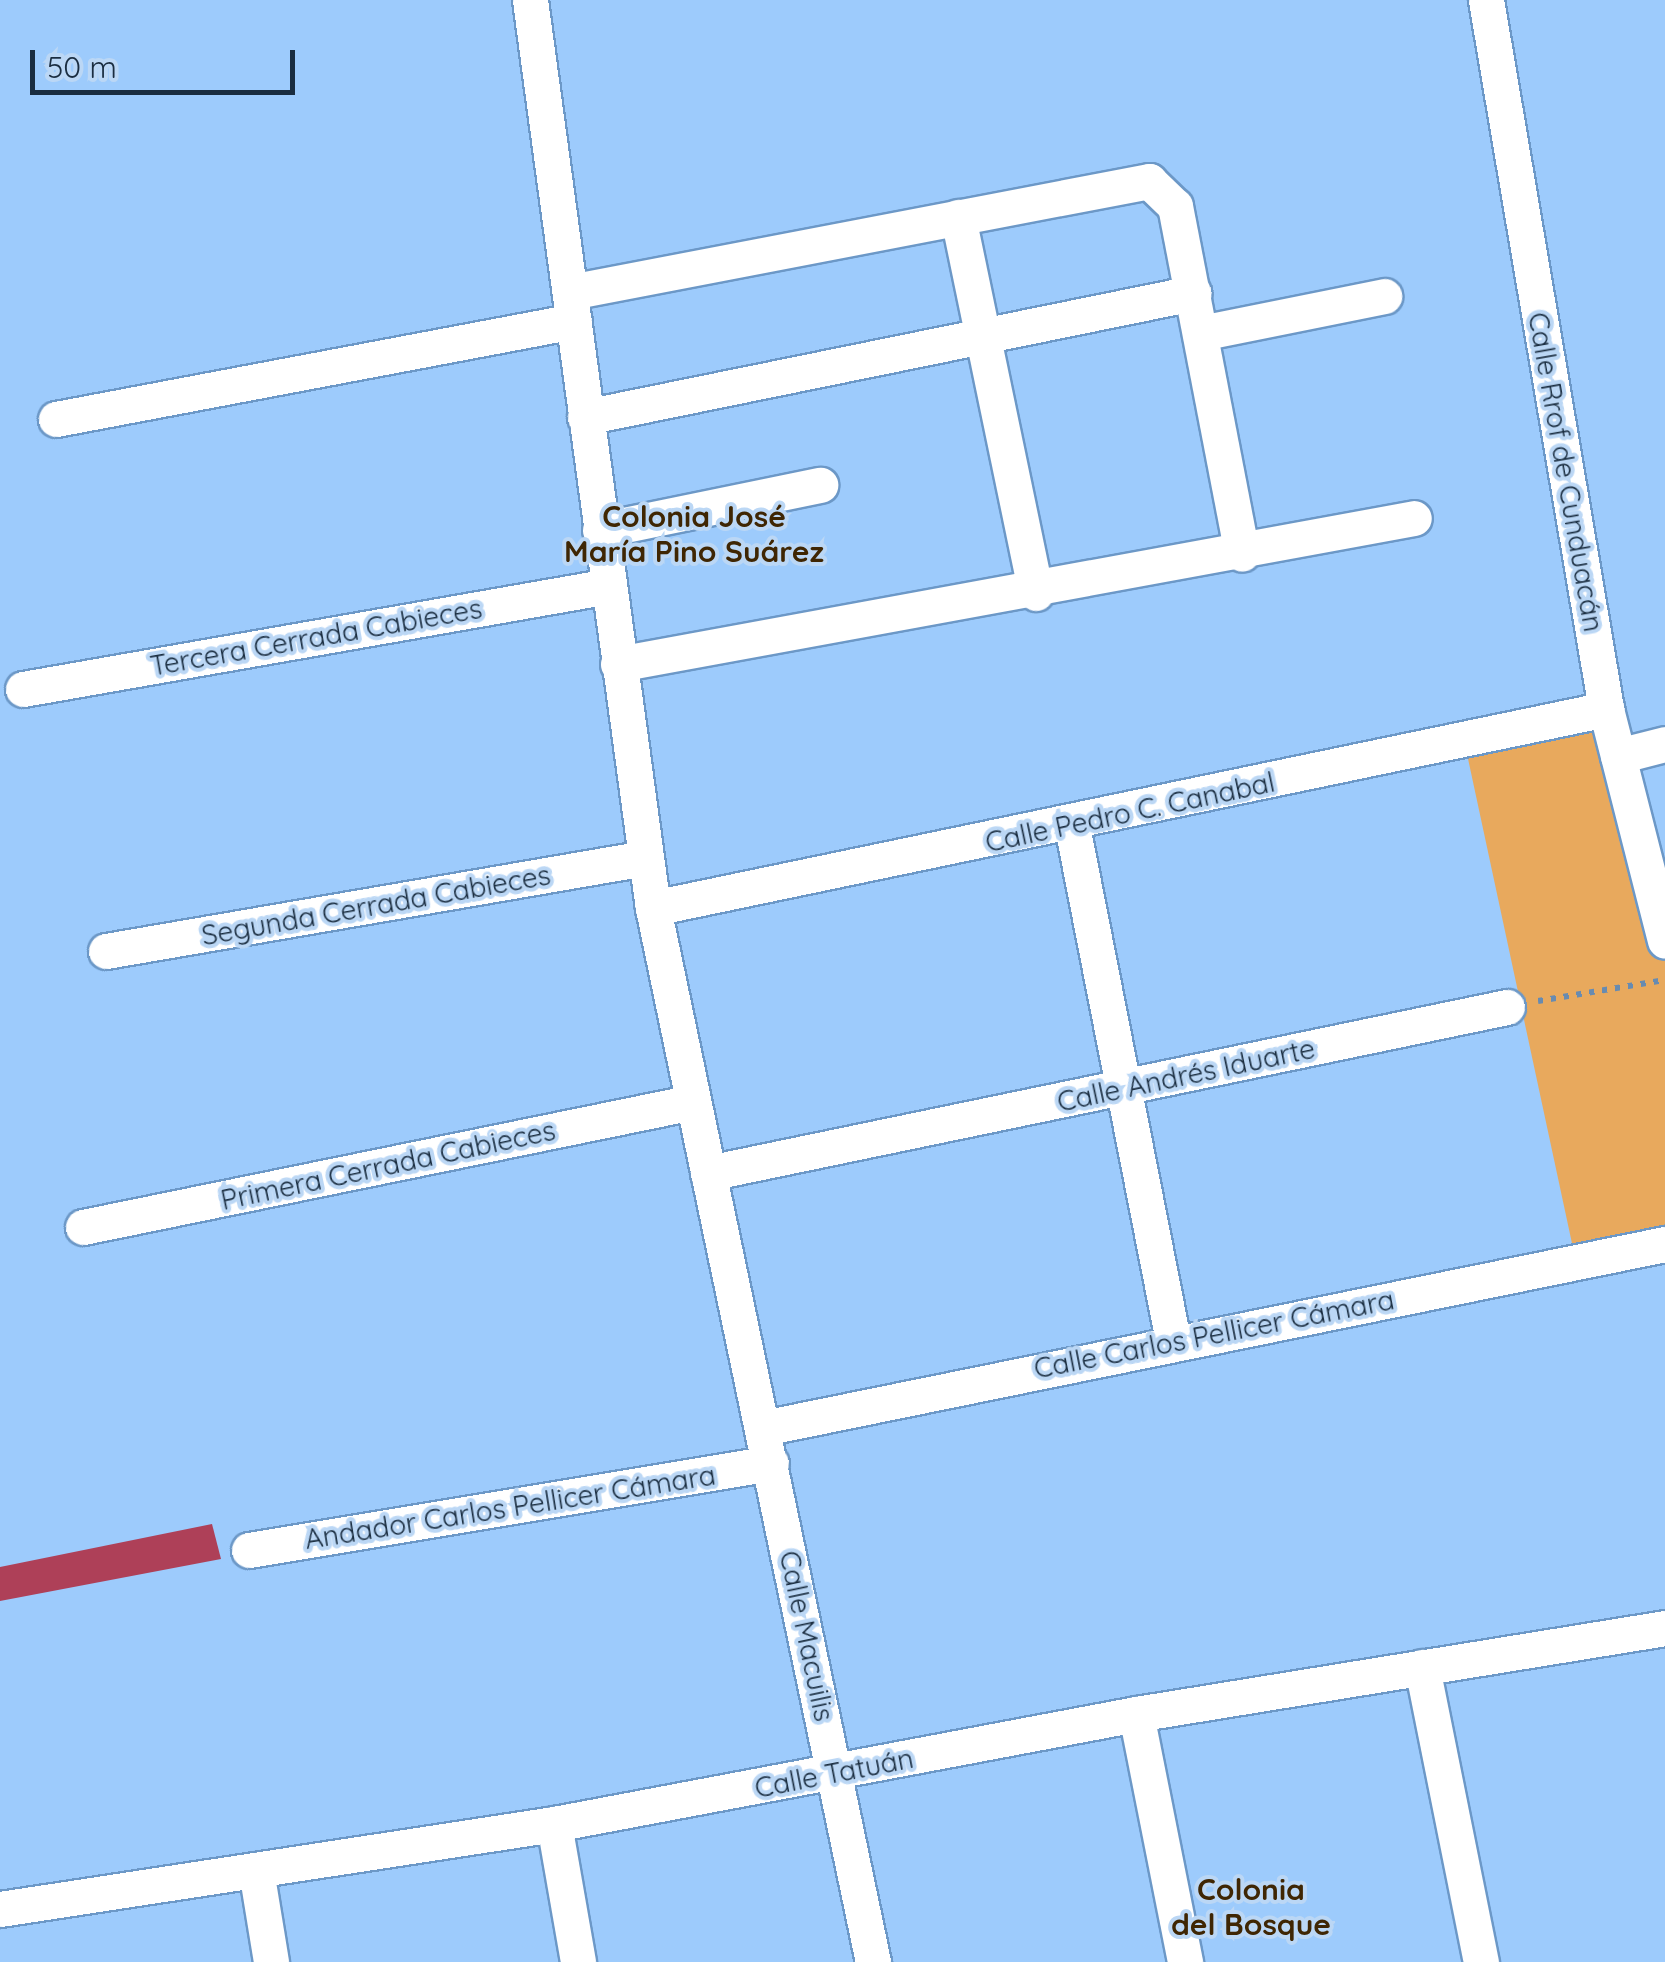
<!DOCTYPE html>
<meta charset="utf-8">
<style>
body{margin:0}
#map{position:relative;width:1665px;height:1962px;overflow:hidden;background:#9dcbfc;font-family:Quicksand,sans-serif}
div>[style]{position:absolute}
.green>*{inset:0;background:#e8a95d}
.water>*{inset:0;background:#ae4058}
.path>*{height:6px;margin-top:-3px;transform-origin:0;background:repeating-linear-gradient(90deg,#688bb0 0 5px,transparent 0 13px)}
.roads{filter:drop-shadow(2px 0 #6c98c7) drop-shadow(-2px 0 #6c98c7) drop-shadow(0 2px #6c98c7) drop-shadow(0 -2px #6c98c7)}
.minor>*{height:35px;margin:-17.5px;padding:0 17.5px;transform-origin:17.5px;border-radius:17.5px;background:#fff}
span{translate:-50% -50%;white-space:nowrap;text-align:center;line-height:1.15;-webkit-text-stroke:8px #bbd7f5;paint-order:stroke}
.street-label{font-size:28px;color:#1a2d40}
.neighbourhood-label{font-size:30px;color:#3f2603;font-weight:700}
.scale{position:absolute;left:30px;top:50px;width:265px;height:45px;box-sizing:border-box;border:5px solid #1a2d40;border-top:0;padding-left:12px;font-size:30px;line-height:35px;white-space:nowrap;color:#1a2d40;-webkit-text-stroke:8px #bbd7f5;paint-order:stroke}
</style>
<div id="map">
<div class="green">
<i style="clip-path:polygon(1606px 709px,1665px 941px,1665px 1244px,1576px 1262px,1464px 740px)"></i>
</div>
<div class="water">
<i style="clip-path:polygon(212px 1524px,221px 1559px,0 1601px,0 1567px)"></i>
</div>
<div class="path">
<i style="left:1538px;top:1001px;width:129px;rotate:-9.4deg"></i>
</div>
<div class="roads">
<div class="minor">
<i style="left:530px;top:0;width:916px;rotate:82.29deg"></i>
<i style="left:653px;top:908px;width:1077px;rotate:78.21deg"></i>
<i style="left:1486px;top:0;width:719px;rotate:80.39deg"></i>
<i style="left:1606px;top:709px;width:239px;rotate:75.7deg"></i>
<i style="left:958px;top:217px;width:384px;rotate:78.3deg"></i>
<i style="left:570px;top:292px;width:590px;rotate:-10.85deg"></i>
<i style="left:1149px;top:181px;width:36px;rotate:44deg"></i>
<i style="left:1175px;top:206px;width:354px;rotate:79.1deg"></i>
<i style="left:1201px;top:333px;width:187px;rotate:-11.4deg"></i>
<i style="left:585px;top:417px;width:621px;rotate:-11.53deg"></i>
<i style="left:56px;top:419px;width:527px;rotate:-10.71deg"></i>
<i style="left:600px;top:530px;width:225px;rotate:-11.6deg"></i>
<i style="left:618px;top:664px;width:809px;rotate:-10.39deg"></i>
<i style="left:23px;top:689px;width:595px;rotate:-9.97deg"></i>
<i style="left:1618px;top:756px;width:49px;rotate:-14.3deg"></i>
<i style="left:1072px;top:826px;width:525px;rotate:78.9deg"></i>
<i style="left:653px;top:908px;width:974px;rotate:-11.79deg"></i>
<i style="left:106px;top:951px;width:547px;rotate:-9.79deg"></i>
<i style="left:708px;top:1173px;width:816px;rotate:-11.74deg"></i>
<i style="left:83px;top:1227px;width:623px;rotate:-11.58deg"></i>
<i style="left:763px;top:1428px;width:921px;rotate:-11.53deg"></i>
<i style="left:249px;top:1550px;width:529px;rotate:-9.46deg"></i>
<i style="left:1422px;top:1667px;width:301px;rotate:78.7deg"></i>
<i style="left:1136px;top:1714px;width:253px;rotate:78.8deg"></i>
<i style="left:554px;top:1824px;width:140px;rotate:80.1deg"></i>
<i style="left:256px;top:1870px;width:93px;rotate:80.7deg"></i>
<i style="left:0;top:1909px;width:560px;rotate:-8.72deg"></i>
<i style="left:554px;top:1824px;width:592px;rotate:-10.7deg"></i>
<i style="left:1136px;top:1714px;width:536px;rotate:-9.23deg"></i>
</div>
</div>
<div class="street-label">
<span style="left:1566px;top:472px;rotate:80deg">Calle Rrof de Cunduacán</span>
<span style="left:316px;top:637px;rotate:-10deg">Tercera Cerrada Cabieces</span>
<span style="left:1130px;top:812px;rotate:-12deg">Calle Pedro C. Canabal</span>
<span style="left:376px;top:905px;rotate:-10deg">Segunda Cerrada Cabieces</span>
<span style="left:1186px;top:1075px;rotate:-12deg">Calle Andrés Iduarte</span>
<span style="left:388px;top:1165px;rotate:-12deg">Primera Cerrada Cabieces</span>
<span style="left:1214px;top:1334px;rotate:-11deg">Calle Carlos Pellicer Cámara</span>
<span style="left:510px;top:1507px;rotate:-9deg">Andador Carlos Pellicer Cámara</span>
<span style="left:807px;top:1636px;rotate:78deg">Calle Macuilis</span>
<span style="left:834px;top:1773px;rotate:-11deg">Calle Tatuán</span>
</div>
<div class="neighbourhood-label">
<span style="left:694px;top:533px">Colonia José<br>María Pino Suárez</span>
<span style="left:1251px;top:1906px">Colonia<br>del Bosque</span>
</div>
<div class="scale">50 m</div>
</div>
